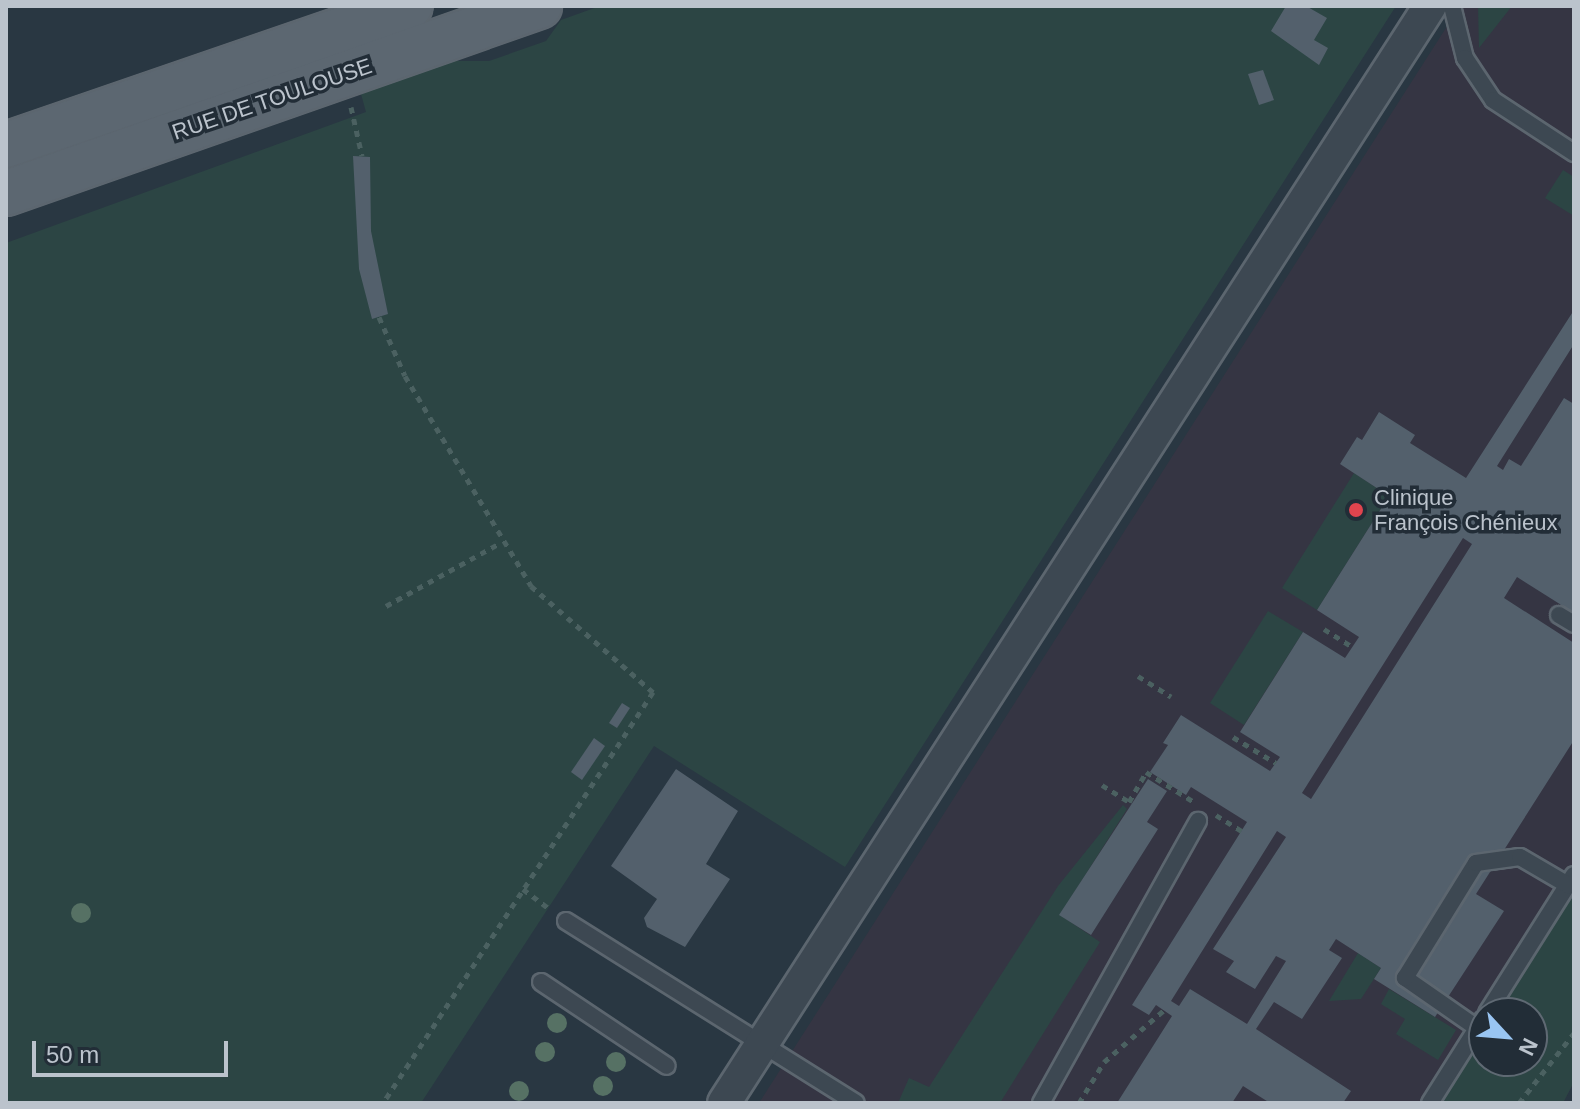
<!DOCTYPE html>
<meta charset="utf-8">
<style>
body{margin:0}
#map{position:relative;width:1580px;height:1109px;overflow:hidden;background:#293742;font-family:Helvetica,sans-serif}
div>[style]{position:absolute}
.medical>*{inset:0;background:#353543}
.green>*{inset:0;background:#2c4544}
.building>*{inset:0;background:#53606c}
.path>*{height:5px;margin-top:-2.5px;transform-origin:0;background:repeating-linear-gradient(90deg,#4b6161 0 6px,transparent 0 12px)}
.roads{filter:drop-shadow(2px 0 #5c666f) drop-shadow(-2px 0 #5c666f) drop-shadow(0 2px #5c666f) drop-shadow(0 -2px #5c666f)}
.service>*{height:16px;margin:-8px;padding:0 8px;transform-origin:8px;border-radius:8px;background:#3d4852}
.minor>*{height:32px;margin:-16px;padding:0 16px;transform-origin:16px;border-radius:16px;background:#3d4852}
.primary>*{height:44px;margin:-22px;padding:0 22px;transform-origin:22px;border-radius:22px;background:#5c6771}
.trees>*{width:20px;height:20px;margin:-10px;border-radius:50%;background:#567164}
.dots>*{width:22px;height:22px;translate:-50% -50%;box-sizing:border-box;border:4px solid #222d37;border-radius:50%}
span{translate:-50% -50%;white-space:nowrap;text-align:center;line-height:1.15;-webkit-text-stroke:7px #222d37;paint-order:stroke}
.street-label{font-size:22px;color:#bbc3cc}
.poi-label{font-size:22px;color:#bbc3cc}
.left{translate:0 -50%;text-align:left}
.frame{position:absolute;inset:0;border:8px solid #bbc3cc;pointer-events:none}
.north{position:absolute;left:1468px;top:997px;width:80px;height:80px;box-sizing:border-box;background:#222d37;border:2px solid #5f6973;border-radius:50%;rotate:116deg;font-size:22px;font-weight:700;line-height:32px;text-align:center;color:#bbc3cc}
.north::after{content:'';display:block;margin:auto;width:28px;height:36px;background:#99c5f2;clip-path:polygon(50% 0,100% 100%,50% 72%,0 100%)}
.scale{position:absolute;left:32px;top:1041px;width:196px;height:36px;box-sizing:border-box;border:4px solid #bbc3cc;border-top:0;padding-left:10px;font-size:24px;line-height:28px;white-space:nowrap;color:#bbc3cc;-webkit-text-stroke:6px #222d37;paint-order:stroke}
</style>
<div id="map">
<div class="medical">
<i style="clip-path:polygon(evenodd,1460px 6px,1574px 6px,1574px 1082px,1563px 1103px,759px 1103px,1460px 6px,1484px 1013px,1532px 1013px,1532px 1061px,1484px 1061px,1484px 1013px)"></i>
</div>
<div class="green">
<i style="clip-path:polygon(600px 6px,1396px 6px,845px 867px,654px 746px,421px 1103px,6px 1103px,6px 243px,366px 112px,361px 94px,446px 61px,489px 61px,546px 41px,561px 20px)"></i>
<i style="clip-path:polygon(1478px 6px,1512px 6px,1479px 48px)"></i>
<i style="clip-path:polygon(1563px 170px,1574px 177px,1574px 216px,1545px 198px)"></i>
<i style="clip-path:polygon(1354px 473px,1389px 496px,1317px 610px,1282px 588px)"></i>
<i style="clip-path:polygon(1268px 611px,1303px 632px,1244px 725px,1210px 703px)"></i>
<i style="clip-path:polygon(1123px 805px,1127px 809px,1060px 915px,1100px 942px,1000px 1103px,898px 1103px,909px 1078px,929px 1087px,1058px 886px)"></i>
<i style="clip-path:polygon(1574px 892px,1574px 1082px,1563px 1103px,1440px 1103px,1484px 1033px,1484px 1061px,1532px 1061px,1532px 1013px,1497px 1013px)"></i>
<i style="clip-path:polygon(1358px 953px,1381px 968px,1361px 999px,1329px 1001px)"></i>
<i style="clip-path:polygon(1389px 989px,1456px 1030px,1438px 1060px,1396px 1034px,1405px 1019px,1381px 1004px)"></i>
</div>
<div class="building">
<i style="clip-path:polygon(1286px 6px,1306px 6px,1327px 18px,1314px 40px,1328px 48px,1319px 65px,1271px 31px)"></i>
<i style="clip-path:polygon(1263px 70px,1274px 100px,1259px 105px,1248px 74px)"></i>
<i style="clip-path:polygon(353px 156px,370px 157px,371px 231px,388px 314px,372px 319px,359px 269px)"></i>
<i style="clip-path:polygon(evenodd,1574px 310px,1574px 344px,1497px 466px,1503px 470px,1509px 459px,1521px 466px,1564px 398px,1574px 404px,1574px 613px,1517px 577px,1504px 598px,1574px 643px,1574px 740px,1476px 894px,1504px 911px,1435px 1017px,1374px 979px,1381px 968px,1336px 939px,1329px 950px,1342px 958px,1302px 1019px,1274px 1002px,1256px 1029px,1351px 1091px,1343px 1103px,1270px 1103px,1243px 1086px,1232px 1103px,1117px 1103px,1172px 1016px,1156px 1005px,1149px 1015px,1132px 1005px,1247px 822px,1191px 787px,1186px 795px,1150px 772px,1168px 745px,1163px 743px,1181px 715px,1270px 771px,1280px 757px,1240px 732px,1303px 632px,1345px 658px,1359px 637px,1317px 610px,1389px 496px,1340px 464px,1357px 437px,1362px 440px,1379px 412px,1415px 435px,1410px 443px,1466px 478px,1574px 310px,1463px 538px,1472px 544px,1311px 799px,1302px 793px,1463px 538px,1574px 310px,1277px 831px,1286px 837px,1213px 949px,1234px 961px,1226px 972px,1255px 989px,1276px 956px,1286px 961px,1247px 1024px,1190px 989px,1179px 1006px,1171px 1001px,1277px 831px)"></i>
<i style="clip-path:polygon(622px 703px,630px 708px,617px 728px,609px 723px)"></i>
<i style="clip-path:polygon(594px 738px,605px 746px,582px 780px,571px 772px)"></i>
<i style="clip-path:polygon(676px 769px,738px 811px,706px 864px,730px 879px,685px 947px,647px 927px,644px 918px,657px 899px,611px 866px)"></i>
<i style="clip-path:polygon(1148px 779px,1167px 791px,1147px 822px,1158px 829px,1091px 935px,1059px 915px)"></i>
</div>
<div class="path">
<i style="left:351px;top:107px;width:50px;rotate:77.3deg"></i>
<i style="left:379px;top:317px;width:64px;rotate:66.2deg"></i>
<i style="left:405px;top:376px;width:245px;rotate:59deg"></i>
<i style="left:531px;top:586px;width:162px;rotate:41deg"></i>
<i style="left:653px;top:692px;width:492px;rotate:123.3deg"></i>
<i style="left:386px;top:606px;width:130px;rotate:-28.9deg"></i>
<i style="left:1324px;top:629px;width:34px;rotate:32deg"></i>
<i style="left:1138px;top:676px;width:39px;rotate:32deg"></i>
<i style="left:1233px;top:737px;width:50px;rotate:31.2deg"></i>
<i style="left:1102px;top:785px;width:32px;rotate:32deg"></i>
<i style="left:1129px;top:802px;width:34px;rotate:-60deg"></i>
<i style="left:1146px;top:772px;width:57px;rotate:32deg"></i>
<i style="left:1216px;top:815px;width:31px;rotate:32deg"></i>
<i style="left:523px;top:889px;width:35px;rotate:37deg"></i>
<i style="left:1079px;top:1103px;width:48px;rotate:-58.6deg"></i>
<i style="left:1104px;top:1062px;width:79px;rotate:-40.9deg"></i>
<i style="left:1519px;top:1103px;width:89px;rotate:-51.8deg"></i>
</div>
<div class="roads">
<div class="service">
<i style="left:1452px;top:6px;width:54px;rotate:76deg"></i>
<i style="left:1465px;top:58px;width:50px;rotate:56.3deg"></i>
<i style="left:1493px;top:100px;width:97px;rotate:33.2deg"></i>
<i style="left:1559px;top:615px;width:17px;rotate:31deg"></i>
<i style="left:566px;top:921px;width:342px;rotate:32.1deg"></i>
<i style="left:541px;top:982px;width:151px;rotate:33.7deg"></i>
<i style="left:1487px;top:1013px;width:163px;rotate:-57.8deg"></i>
<i style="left:1477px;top:1028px;width:88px;rotate:-145.2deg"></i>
<i style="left:1405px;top:978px;width:135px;rotate:-58.3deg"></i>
<i style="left:1476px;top:863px;width:44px;rotate:-7.8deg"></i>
<i style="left:1520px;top:857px;width:56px;rotate:30.3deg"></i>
<i style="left:1041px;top:1103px;width:323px;rotate:-60.9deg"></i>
<i style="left:1430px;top:1103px;width:99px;rotate:-57.8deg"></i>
</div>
<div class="minor">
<i style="left:724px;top:1103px;width:1305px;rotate:-57.24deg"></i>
</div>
<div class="primary">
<i style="left:6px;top:145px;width:427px;rotate:-19deg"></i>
<i style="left:6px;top:193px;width:565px;rotate:-19.33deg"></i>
</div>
</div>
<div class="trees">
<i style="left:81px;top:913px"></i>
<i style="left:557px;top:1023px"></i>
<i style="left:545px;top:1052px"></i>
<i style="left:616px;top:1062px"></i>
<i style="left:603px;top:1086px"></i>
<i style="left:519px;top:1091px"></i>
</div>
<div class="dots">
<i style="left:1356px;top:510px;background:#e0444e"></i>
</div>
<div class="street-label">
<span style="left:272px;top:99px;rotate:-19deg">RUE DE TOULOUSE</span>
</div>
<div class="poi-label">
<span class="left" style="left:1374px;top:510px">Clinique<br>François Chénieux</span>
</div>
<div class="frame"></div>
<div class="north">N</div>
<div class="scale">50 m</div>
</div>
